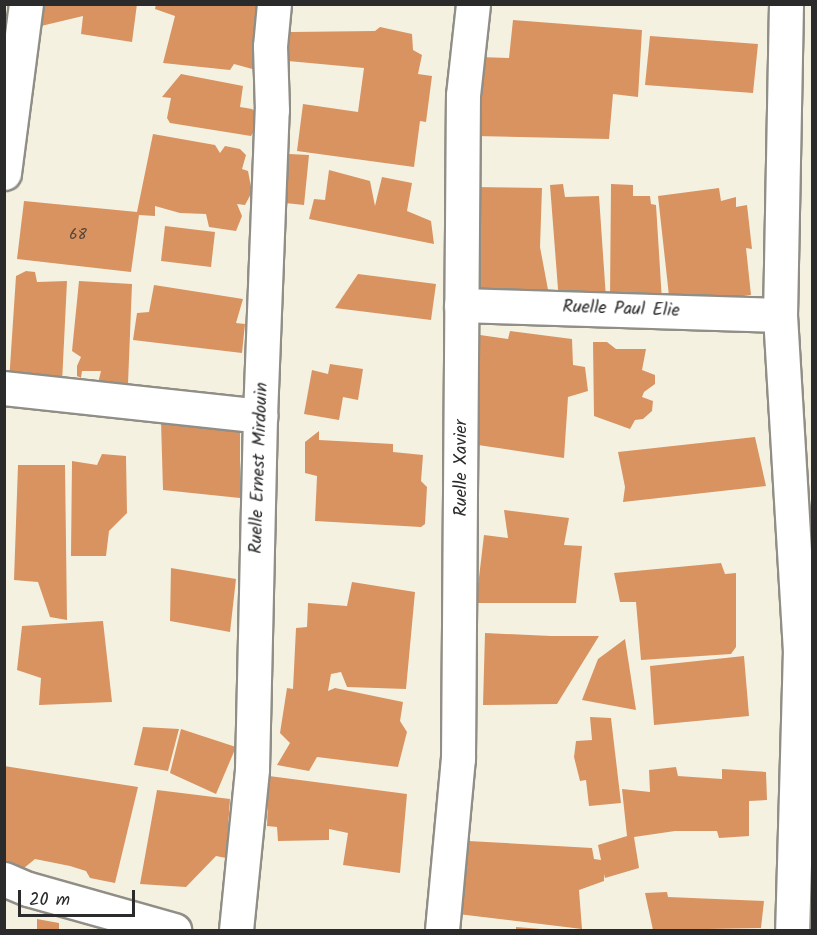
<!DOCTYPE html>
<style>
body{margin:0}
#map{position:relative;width:817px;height:935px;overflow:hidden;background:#f5f1e1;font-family:Kalam,sans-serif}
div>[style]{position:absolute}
.building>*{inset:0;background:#d89361}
.roads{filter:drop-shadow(2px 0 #908e86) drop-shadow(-2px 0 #908e86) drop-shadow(0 2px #908e86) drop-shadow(0 -2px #908e86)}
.street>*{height:33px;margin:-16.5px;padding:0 16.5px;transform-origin:16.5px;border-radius:16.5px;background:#fff}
span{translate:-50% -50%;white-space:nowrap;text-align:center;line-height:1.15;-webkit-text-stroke:4.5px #fff;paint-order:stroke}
.number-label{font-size:15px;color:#564538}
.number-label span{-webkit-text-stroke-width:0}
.street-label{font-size:18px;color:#2b2b2b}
.frame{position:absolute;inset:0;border:6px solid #2b2b2b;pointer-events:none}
.scale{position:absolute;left:18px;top:890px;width:117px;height:27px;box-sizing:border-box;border:3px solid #2b2b2b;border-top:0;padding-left:8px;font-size:18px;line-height:21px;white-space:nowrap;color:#2b2b2b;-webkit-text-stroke:4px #fff;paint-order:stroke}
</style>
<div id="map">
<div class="building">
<i style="clip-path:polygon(44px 4px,137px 4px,132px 42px,81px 34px,83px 16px,41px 26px)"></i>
<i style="clip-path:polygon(156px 4px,275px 4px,267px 73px,234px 64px,230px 70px,163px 63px,175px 16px,155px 9px)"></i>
<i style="clip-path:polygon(513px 20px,642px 30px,638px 97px,613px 94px,609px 139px,476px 136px,478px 57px,509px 58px)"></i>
<i style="clip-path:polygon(380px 27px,412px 34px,413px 50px,422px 55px,418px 74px,432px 76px,426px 122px,420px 121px,414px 167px,297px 151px,303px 104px,358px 112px,364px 68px,288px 61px,290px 32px,375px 31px)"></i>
<i style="clip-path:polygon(650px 36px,758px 44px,753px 93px,645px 85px)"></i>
<i style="clip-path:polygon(181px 74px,243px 86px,240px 107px,252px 109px,258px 115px,258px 125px,251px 136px,170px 123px,167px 118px,171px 98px,162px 97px)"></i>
<i style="clip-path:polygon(153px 134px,215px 145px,220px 153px,225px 146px,240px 149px,246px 155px,242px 169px,248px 171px,252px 192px,245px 205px,237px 204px,242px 216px,236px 231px,209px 227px,206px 214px,180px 213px,155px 206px,155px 216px,139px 215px,131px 272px,17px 259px,24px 201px,137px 212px)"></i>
<i style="clip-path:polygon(289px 154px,309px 155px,304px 205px,285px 203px)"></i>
<i style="clip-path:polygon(329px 170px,370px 181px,375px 206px,382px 177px,412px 183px,407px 211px,431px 221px,434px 244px,309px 219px,314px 199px,325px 200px)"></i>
<i style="clip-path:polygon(563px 184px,565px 197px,599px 196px,606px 298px,559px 302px,550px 185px)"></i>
<i style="clip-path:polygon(611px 184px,633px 185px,633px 196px,650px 196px,651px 204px,656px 205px,662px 301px,610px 298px)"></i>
<i style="clip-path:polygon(472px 187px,542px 188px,540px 247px,549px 295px,472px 287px)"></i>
<i style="clip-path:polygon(719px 188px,721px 201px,736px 197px,736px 207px,747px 205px,752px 249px,746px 248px,751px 295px,670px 305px,658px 196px)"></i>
<i style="clip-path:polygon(165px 226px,215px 232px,211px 267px,161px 261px)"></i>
<i style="clip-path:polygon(26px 271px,35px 272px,37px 282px,67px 281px,62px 383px,9px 382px,16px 276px)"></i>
<i style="clip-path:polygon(358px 274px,436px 284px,431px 320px,335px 308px)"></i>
<i style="clip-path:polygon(79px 281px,132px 284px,128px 384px,98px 383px,101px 371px,82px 371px,81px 378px,77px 376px,77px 366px,81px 357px,72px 351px)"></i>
<i style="clip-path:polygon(154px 285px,243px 299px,236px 323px,245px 324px,242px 353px,133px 340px,137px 313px,149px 312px)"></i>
<i style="clip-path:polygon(510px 331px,572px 339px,573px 365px,585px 367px,588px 391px,568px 397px,564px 458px,478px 445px,480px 335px,508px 339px)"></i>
<i style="clip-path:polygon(593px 342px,607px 342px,616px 349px,646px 349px,642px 370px,655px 375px,655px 384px,644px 392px,642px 397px,653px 401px,652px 411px,643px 419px,635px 420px,630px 429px,594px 416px)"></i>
<i style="clip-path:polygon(330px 364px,363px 369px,358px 400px,343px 397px,339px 420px,304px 414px,312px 370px,328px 374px)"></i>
<i style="clip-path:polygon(161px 421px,240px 426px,240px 498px,163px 490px)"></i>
<i style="clip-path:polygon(319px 431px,319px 440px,393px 444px,393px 452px,423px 455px,421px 481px,427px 487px,425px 524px,421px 527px,315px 521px,317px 476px,305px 473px,305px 442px)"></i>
<i style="clip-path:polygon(755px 437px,766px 486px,623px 502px,625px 487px,618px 452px)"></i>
<i style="clip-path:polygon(102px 454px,126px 456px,127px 513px,109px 531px,106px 556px,71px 556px,72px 461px,97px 465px)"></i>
<i style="clip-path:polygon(18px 465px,65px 465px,67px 620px,50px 617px,38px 582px,14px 580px)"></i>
<i style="clip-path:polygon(504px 510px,569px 518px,564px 545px,582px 546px,576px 603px,476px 603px,484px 535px,508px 538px)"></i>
<i style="clip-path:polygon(721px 563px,725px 574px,736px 573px,736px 647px,731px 654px,641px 660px,636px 602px,620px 602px,614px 573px)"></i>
<i style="clip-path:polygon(171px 568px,236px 579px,230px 632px,170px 621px)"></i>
<i style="clip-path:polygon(352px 582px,415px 592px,406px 689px,347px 687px,341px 672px,331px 674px,328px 691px,335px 688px,403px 702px,400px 721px,407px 732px,398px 767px,317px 757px,309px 771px,277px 765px,290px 743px,280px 733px,287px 688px,293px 689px,296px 628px,307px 627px,308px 603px,347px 606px)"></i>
<i style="clip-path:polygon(103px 621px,112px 702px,39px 705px,41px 678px,17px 670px,22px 626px)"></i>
<i style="clip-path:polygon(485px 633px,551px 636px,599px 636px,557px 704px,483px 705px)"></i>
<i style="clip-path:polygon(625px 639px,636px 710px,582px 700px,598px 659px)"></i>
<i style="clip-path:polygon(744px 656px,749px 716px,654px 725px,650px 666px)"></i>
<i style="clip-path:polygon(590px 717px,611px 718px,621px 803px,589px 806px,586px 780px,580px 781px,574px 757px,576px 741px,592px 740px)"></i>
<i style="clip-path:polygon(143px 727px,179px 729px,168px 771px,134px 765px)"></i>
<i style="clip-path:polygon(181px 729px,236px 747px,216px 794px,170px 773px)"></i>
<i style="clip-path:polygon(4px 766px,138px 787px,115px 883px,90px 878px,86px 871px,70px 866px,35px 859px,24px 868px,13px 866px,4px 860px)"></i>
<i style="clip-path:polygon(676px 767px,678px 776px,722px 779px,722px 769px,766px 772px,767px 800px,749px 801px,749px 836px,719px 838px,717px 831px,675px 831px,634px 837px,639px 868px,605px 878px,604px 874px,604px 881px,579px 890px,582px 929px,458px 914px,468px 841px,592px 848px,594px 859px,601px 860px,598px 845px,627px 836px,622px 789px,650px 792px,649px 770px)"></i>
<i style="clip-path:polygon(269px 776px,407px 794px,400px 873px,343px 865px,348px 833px,329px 829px,329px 840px,278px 841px,277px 827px,267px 826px)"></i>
<i style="clip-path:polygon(157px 790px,230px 799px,226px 858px,216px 856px,186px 887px,140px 884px)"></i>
<i style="clip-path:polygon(667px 892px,668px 897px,764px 901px,761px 928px,653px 930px,645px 893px)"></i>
<i style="clip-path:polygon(37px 919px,59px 923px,59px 930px,37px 930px)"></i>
<i style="clip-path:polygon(516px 927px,541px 929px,541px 930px,516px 930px)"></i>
</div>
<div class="roads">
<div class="street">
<i style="left:786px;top:4px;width:311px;rotate:91.1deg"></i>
<i style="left:780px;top:315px;width:335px;rotate:86.6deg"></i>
<i style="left:800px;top:649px;width:281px;rotate:91.6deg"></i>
<i style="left:4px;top:173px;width:170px;rotate:-82.6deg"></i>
<i style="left:461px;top:305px;width:319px;rotate:1.8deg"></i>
<i style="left:4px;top:388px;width:258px;rotate:6.2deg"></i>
<i style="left:4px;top:879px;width:26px;rotate:23deg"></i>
<i style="left:28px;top:889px;width:152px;rotate:15.7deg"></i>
<i style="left:236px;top:930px;width:162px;rotate:-84.3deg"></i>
<i style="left:252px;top:769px;width:353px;rotate:-88.7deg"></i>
<i style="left:260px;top:416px;width:306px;rotate:-87.8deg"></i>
<i style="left:272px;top:110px;width:64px;rotate:-91.8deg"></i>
<i style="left:270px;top:46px;width:42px;rotate:-84.6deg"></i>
<i style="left:442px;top:930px;width:172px;rotate:-84.7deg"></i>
<i style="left:458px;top:759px;width:664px;rotate:-89.57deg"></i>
<i style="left:463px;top:95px;width:92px;rotate:-83.7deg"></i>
</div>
</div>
<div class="number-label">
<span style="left:78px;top:236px">68</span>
</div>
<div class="street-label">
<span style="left:621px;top:310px;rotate:2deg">Ruelle Paul Elie</span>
<span style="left:260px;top:468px;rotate:-88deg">Ruelle Ernest Mirdouin</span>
<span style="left:462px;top:468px;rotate:-90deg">Ruelle Xavier</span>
</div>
<div class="frame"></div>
<div class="scale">20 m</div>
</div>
